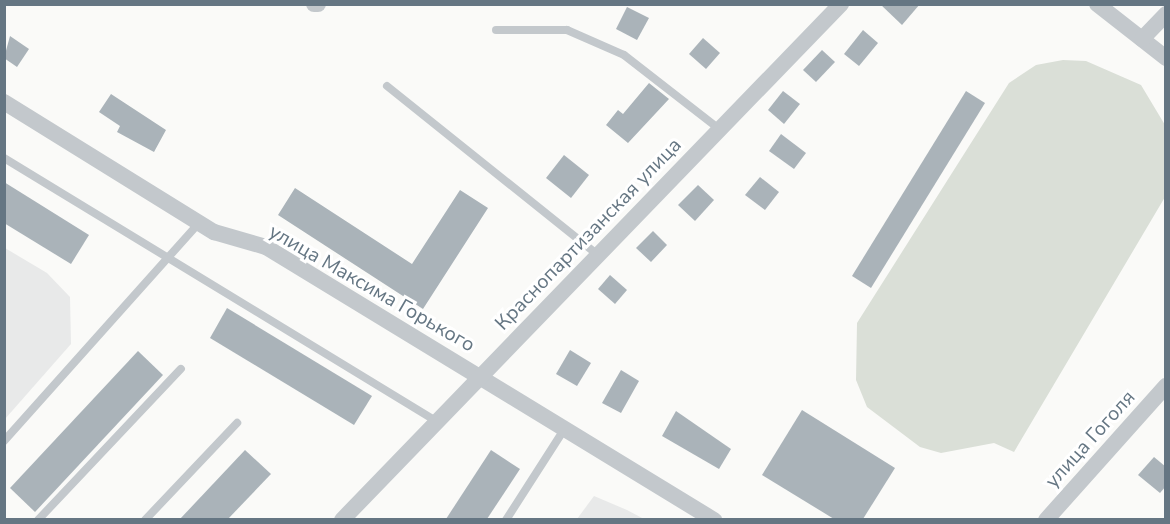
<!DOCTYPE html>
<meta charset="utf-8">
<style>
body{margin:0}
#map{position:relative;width:1170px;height:524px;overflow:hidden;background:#fafaf8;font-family:"Nunito Sans",sans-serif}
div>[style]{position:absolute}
.built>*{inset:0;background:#e8e9e9}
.green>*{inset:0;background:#dadfd7}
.building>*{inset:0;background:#aab3b9}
.lane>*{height:8px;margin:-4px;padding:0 4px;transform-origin:4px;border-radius:4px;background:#c3c8cc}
.street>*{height:16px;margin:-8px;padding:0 8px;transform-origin:8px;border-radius:8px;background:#c3c8cc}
span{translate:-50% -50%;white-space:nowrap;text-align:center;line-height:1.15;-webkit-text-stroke:6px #fff;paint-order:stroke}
.street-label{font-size:20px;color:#657683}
.frame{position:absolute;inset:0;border:6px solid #657683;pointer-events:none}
</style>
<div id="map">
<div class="built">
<i style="clip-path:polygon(5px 248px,47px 273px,70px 297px,71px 344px,5px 419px)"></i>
<i style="clip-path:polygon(594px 496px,627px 510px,644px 519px,577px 519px)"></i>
</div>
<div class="green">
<i style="clip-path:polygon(1063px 60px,1086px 61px,1141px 85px,1165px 125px,1165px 197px,1014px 452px,994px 443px,941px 453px,920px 447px,867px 407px,856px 380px,857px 323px,1009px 83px,1036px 65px)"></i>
</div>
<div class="building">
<i style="clip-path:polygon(880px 4px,920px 4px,902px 25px)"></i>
<i style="clip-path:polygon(627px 7px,649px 18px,637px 40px,616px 29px)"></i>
<i style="clip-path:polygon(863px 30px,878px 43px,859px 66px,844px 54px)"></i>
<i style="clip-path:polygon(10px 36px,29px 49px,17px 67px,4px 58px)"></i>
<i style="clip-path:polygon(703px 38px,720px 53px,706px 69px,689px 54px)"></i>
<i style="clip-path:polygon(822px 50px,835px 62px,816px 82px,803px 70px)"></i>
<i style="clip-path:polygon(649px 83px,669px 99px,628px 143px,606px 125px,618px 110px,623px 114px)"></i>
<i style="clip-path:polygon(783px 91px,800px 104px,784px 124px,768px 110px)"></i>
<i style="clip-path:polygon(966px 91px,985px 103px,871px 288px,852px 276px)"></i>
<i style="clip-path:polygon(111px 94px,166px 130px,154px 152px,117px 132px,120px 126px,99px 112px)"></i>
<i style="clip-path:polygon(781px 134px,806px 153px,794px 169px,769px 151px)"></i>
<i style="clip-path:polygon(564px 155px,589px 175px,571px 198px,546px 178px)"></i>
<i style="clip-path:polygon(760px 177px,779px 192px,765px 210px,745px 195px)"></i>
<i style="clip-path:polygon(4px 182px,89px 235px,71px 264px,4px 223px)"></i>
<i style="clip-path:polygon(698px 185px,714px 200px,695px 221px,678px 205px)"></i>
<i style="clip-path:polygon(295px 188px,412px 264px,460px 190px,488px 208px,423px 309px,278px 215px)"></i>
<i style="clip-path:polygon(653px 231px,667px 245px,651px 262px,636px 248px)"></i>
<i style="clip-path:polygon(610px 275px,627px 290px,615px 304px,598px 289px)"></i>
<i style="clip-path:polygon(227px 308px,372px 396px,354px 425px,210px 338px)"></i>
<i style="clip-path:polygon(570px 350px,591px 363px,577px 386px,556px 374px)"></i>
<i style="clip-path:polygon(138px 351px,163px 375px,35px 512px,10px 488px)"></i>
<i style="clip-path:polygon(621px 370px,639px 381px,621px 413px,602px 403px)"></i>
<i style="clip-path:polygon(802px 410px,895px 468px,863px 519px,834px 519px,762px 475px)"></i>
<i style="clip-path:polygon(676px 411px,731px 449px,719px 469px,662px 436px)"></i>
<i style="clip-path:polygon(245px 450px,271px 474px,228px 519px,180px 519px)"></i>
<i style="clip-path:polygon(491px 450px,520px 469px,487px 519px,446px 519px)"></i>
<i style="clip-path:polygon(1154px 457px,1166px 467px,1166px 486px,1160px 493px,1138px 475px)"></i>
</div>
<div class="lane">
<i style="left:496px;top:30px;width:71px"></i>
<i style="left:567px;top:30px;width:62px;rotate:23.7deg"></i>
<i style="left:624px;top:55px;width:120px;rotate:37.9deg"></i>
<i style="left:387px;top:86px;width:269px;rotate:38.7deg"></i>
<i style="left:4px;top:158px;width:506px;rotate:31.33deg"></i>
<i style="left:4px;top:441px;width:292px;rotate:-48.2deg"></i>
<i style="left:38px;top:520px;width:208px;rotate:-46.6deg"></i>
<i style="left:145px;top:520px;width:134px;rotate:-46.5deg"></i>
<i style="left:506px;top:520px;width:109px;rotate:-57.3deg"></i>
</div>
<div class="street">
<i style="left:314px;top:4px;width:4px"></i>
<i style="left:1097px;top:4px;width:88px;rotate:38deg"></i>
<i style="left:1142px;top:39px;width:35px;rotate:-46deg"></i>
<i style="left:4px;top:102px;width:247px;rotate:31.8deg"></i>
<i style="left:214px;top:232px;width:54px;rotate:16.1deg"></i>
<i style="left:266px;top:247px;width:525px;rotate:31.36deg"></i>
<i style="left:342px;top:520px;width:718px;rotate:-45.96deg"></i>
<i style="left:1046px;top:520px;width:180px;rotate:-48.2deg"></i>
</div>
<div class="street-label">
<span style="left:588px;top:234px;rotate:-46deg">Краснопартизанская улица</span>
<span style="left:372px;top:288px;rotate:30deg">улица Максима Горького</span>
<span style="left:1090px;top:439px;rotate:-48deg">улица Гоголя</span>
</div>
<div class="frame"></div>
</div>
